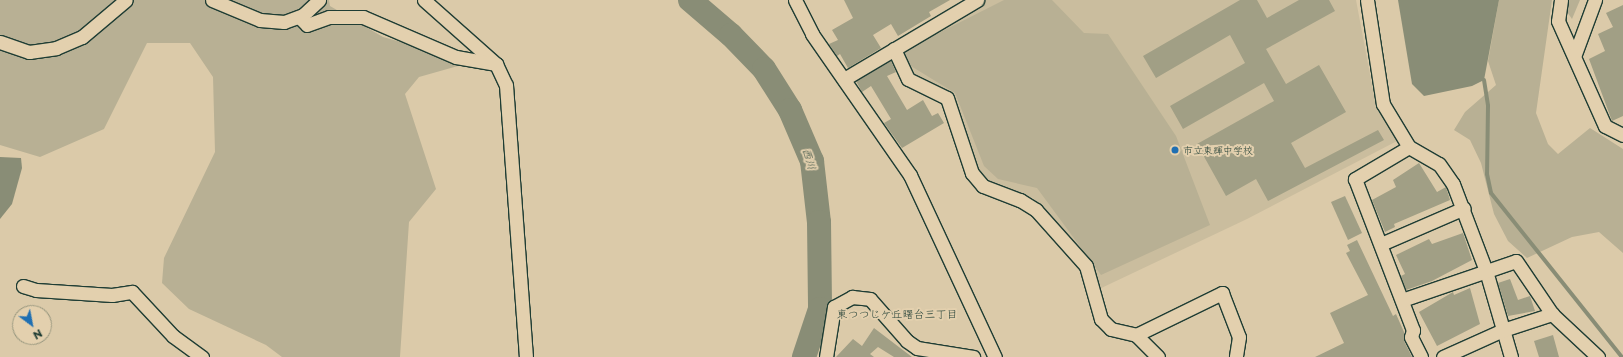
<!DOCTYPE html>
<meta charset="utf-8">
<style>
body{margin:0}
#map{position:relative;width:1623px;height:357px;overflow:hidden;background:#dbcaa9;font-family:"Playpen Sans","Klee One",sans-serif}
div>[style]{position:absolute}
.built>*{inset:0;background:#cabd9e}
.green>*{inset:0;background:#b8b094}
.water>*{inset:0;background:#898d76}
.stream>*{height:4px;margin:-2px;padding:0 2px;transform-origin:2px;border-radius:2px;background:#898d76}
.river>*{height:24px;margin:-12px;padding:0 12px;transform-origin:12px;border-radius:12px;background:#898d76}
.building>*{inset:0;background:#a19f85}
.roads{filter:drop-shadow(1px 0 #1f3d34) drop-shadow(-1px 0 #1f3d34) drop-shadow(0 1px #1f3d34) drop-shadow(0 -1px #1f3d34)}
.minor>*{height:13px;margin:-6.5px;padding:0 6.5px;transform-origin:6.5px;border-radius:6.5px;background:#e3d0ae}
.dots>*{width:11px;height:11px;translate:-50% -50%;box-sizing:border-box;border:2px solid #e3d0ae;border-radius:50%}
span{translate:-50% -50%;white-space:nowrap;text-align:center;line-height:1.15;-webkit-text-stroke:4px #e3d0ae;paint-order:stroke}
.poi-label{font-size:10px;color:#1f3d34}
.left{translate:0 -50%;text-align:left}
.water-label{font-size:11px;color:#2a453b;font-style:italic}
.neighbourhood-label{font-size:11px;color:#1f3d34}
.north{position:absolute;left:12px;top:305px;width:40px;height:40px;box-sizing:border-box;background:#e3d0ae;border:1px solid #95957d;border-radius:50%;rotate:148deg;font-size:11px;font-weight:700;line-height:16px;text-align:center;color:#1f3d34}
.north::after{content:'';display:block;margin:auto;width:14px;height:18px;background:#1f6fb2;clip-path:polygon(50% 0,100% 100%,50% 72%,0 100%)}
</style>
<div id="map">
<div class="built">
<i style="clip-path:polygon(980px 0,1356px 0,1376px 106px,1397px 141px,1247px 219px,1095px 291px,1088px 269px,1033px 198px,998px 187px,981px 174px,950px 94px,907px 70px,898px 43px)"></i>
</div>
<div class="green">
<i style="clip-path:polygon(0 0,329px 0,330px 6px,383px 37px,472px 62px,419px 77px,405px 94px,436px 189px,409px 222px,400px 357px,282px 357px,266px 345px,189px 309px,162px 283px,164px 258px,215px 152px,213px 77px,190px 43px,147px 43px,104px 129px,40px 157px,0 145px)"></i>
<i style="clip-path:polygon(1004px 0,1052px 0,1084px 33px,1108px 34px,1176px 136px,1210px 225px,1101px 275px,1037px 188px,998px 179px,984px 166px,955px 93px,906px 63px,903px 51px)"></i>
<i style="clip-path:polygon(1499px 0,1552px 0,1536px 113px,1548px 144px,1558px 154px,1590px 128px,1623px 149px,1623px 253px,1599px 232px,1572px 237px,1527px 258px,1508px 241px,1494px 214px,1481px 163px,1470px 140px,1454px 130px,1465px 112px,1496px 85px,1488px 61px)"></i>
<i style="clip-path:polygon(1566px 0,1580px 0,1572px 19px,1565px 9px)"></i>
</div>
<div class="water">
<i style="clip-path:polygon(1398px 0,1499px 0,1484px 80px,1472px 86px,1424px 96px,1412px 84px)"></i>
<i style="clip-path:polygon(0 157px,21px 158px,22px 168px,12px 204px,0 219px)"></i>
</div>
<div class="stream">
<i style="left:1484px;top:80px;width:26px;rotate:81deg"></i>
<i style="left:1488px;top:106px;width:68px;rotate:90.8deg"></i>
<i style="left:1487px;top:174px;width:19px;rotate:78deg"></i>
<i style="left:1491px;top:193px;width:210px;rotate:51.4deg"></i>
</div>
<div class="river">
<i style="left:690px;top:0;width:54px;rotate:40.5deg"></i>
<i style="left:731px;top:35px;width:47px;rotate:45.9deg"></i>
<i style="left:764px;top:69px;width:49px;rotate:57.6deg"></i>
<i style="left:790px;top:110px;width:56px;rotate:66.7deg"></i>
<i style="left:812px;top:161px;width:61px;rotate:83.5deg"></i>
<i style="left:819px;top:222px;width:87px;rotate:89.3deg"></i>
<i style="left:820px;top:309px;width:51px;rotate:108.4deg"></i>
</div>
<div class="building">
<i style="clip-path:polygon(844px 0,950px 0,929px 12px,931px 16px,898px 36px,891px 24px,873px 35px,881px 48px,848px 68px,840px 54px,837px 56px,829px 44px,838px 40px,832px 30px,853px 18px)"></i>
<i style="clip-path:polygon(1240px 0,1257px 0,1267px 18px,1299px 0,1329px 0,1335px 11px,1266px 49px,1286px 84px,1319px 65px,1346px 112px,1291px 143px,1305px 168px,1378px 130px,1384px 140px,1268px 201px,1256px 179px,1226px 196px,1197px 144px,1274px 101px,1264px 83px,1183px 129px,1170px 106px,1245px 63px,1230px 35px,1156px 78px,1143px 56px)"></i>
<i style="clip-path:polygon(1623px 5px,1623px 116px,1612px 121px,1589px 59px,1605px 51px,1598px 34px,1613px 27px,1606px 13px)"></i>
<i style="clip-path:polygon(891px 61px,896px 72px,887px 76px,907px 110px,923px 100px,932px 116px,938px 113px,944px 123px,902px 148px,884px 123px,891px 119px,871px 86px,862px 92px,856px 81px)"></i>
<i style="clip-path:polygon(1419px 163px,1437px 192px,1446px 187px,1450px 200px,1394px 224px,1395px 227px,1385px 232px,1372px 200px,1396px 187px,1393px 180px)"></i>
<i style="clip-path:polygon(1345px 196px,1362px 233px,1348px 240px,1331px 202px)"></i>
<i style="clip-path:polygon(1463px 233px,1472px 260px,1432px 281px,1406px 290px,1401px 276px,1405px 274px,1396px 255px,1429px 239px,1432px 244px)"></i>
<i style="clip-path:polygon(1357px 240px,1393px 316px,1396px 314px,1404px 332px,1404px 341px,1412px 357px,1315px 357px,1344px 343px,1330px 313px,1368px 295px,1346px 253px,1350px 251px,1347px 245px)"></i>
<i style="clip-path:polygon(1510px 279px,1518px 300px,1530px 296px,1535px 311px,1508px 316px,1498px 283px)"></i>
<i style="clip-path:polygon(1470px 288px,1480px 324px,1437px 346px,1419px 312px,1453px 292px,1454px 295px)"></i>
<i style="clip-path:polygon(874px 328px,912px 357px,894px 357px,878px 347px,870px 354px,874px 357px,836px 357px,853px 339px,862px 346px)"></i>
<i style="clip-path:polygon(1553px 335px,1559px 357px,1539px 357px,1534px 341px)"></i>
</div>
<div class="roads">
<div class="minor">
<i style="left:212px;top:0;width:52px;rotate:22.6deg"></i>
<i style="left:260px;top:20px;width:24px;rotate:5deg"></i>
<i style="left:284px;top:22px;width:20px;rotate:-20deg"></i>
<i style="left:303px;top:15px;width:22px;rotate:-43deg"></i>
<i style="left:424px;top:0;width:96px;rotate:41.6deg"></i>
<i style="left:496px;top:64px;width:23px;rotate:65deg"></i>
<i style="left:506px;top:85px;width:273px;rotate:85.8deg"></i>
<i style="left:795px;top:0;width:38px;rotate:63deg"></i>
<i style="left:812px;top:34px;width:172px;rotate:55.2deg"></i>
<i style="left:910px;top:175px;width:201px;rotate:65deg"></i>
<i style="left:1367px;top:0;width:105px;rotate:81.3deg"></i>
<i style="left:1383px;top:104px;width:50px;rotate:58.8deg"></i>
<i style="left:1409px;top:147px;width:34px;rotate:30deg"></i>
<i style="left:1439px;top:164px;width:24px;rotate:55deg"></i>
<i style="left:1453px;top:184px;width:93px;rotate:69.2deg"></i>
<i style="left:1486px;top:271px;width:90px;rotate:73.8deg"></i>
<i style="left:1561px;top:0;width:21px;rotate:98deg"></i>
<i style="left:1558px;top:21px;width:115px;rotate:65.9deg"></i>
<i style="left:1605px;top:126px;width:20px;rotate:27deg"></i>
<i style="left:299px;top:17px;width:11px;rotate:45deg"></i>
<i style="left:307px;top:25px;width:23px;rotate:-20deg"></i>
<i style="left:329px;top:17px;width:34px"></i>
<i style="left:363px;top:17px;width:101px;rotate:23.3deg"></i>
<i style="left:456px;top:57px;width:41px;rotate:9.9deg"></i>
<i style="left:0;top:42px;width:31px;rotate:19deg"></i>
<i style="left:29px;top:52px;width:27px;rotate:-8deg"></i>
<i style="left:56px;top:48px;width:28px;rotate:-23deg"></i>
<i style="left:82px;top:37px;width:57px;rotate:-40.1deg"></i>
<i style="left:894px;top:49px;width:33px;rotate:65deg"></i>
<i style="left:908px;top:79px;width:43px;rotate:26deg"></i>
<i style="left:947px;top:98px;width:79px;rotate:71.6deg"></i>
<i style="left:972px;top:173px;width:17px;rotate:50deg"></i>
<i style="left:983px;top:186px;width:40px;rotate:21deg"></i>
<i style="left:1020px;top:200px;width:19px;rotate:32deg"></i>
<i style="left:1036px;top:210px;width:75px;rotate:48.2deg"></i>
<i style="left:1086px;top:266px;width:55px;rotate:74.2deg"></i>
<i style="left:1101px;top:319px;width:14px;rotate:45deg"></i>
<i style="left:1111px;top:329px;width:26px;rotate:13deg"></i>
<i style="left:1136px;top:335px;width:31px;rotate:45deg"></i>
<i style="left:1575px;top:54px;width:58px;rotate:-69.7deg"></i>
<i style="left:844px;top:79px;width:155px;rotate:-30.7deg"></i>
<i style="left:1409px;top:147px;width:63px;rotate:149.3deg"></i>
<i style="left:1355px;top:179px;width:162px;rotate:69deg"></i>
<i style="left:1413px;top:330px;width:7px;rotate:106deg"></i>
<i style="left:1411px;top:337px;width:22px;rotate:63deg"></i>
<i style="left:1381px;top:244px;width:90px;rotate:-23.4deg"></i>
<i style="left:23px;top:286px;width:14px;rotate:17deg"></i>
<i style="left:36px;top:290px;width:76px;rotate:3.8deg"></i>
<i style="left:112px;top:295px;width:20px;rotate:-9deg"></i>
<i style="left:132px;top:292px;width:60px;rotate:47deg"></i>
<i style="left:173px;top:336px;width:36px;rotate:36deg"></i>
<i style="left:1402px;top:300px;width:120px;rotate:-18.9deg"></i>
<i style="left:1516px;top:261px;width:64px;rotate:55.8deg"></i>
<i style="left:1552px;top:314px;width:63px;rotate:43.1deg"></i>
<i style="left:1136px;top:335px;width:96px;rotate:-26deg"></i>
<i style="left:1222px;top:293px;width:47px;rotate:68.9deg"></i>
<i style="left:1239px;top:337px;width:20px;rotate:99deg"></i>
<i style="left:826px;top:357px;width:51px;rotate:-80.9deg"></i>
<i style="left:834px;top:307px;width:21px;rotate:-29deg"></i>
<i style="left:852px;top:297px;width:18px;rotate:6deg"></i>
<i style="left:870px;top:299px;width:56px;rotate:48.6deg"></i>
<i style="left:907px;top:341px;width:12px;rotate:35deg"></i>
<i style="left:917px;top:348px;width:57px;rotate:9.1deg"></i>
<i style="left:1443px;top:357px;width:66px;rotate:-24.2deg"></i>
<i style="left:1503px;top:330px;width:52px;rotate:-18.1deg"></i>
</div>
</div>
<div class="dots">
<i style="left:1175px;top:150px;background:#1f6fb2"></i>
</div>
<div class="poi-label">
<span class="left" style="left:1183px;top:150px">市立東輝中学校</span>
</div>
<div class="water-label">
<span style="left:809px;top:159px;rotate:73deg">西川</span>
</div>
<div class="neighbourhood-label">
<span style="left:897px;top:314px">東つつじケ丘曙台三丁目</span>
</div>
<div class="north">N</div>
</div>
